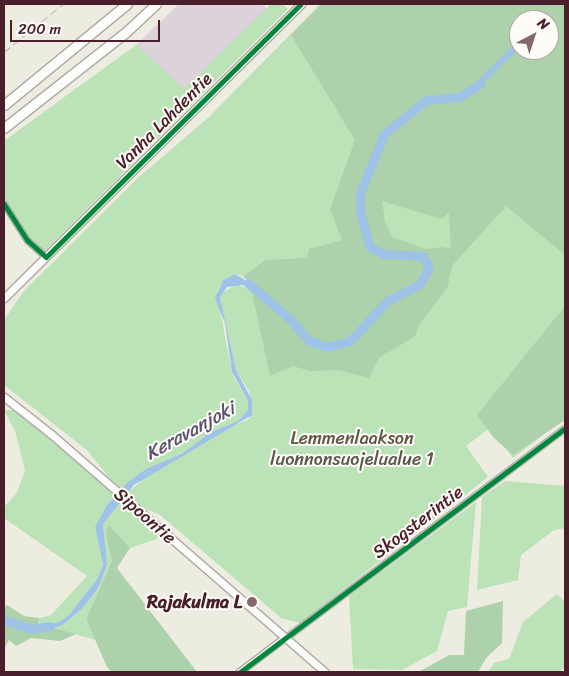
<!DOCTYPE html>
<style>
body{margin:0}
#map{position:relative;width:569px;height:676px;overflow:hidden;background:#edece1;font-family:Sriracha,sans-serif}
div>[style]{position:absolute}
.industrial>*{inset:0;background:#dbd3d9}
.green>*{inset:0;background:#bce3b8}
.forest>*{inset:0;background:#acd1ab}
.water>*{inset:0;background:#9ec3e7}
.river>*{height:9px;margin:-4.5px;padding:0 4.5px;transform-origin:4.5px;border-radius:4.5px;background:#9ec3e7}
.roads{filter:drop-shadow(1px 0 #afa8a4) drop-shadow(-1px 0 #afa8a4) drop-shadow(0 1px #afa8a4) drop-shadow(0 -1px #afa8a4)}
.minor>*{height:5px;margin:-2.5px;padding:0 2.5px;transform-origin:2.5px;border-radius:2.5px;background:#fcfcfa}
.tertiary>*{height:6px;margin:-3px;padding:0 3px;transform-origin:3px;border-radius:3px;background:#fcfcfa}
.secondary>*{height:7px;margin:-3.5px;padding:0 3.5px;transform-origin:3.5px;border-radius:3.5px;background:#fcfcfa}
.motorway>*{height:9px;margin:-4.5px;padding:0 4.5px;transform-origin:4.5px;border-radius:4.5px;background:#fcfcfa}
.rail>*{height:1px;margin-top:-0.5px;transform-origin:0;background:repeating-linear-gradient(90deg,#bab5b5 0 8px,transparent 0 12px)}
.cycleway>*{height:5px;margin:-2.5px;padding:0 2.5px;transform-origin:2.5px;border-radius:2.5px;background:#00873e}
.dots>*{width:14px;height:14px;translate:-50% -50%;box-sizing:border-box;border:2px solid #fdfcf7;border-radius:50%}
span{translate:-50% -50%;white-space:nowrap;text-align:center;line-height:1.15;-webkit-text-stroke:4px #fdfcf7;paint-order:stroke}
.street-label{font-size:18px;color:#4a1f2b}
.park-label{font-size:18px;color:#60574b}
.poi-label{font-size:18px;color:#4a1f2b;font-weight:700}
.right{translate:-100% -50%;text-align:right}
.water-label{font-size:19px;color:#5c526e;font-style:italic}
.frame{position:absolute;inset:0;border:5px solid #4a1f2b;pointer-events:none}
.north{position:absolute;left:509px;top:10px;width:50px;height:50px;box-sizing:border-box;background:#fdfcf7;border:1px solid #b5a4a5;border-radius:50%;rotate:40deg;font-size:14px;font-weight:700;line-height:20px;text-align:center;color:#4a1f2b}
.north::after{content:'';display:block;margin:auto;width:18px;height:22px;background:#83676b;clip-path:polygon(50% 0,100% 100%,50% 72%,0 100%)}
.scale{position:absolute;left:10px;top:20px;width:150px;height:22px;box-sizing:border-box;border:2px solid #4a1f2b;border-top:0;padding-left:6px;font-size:15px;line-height:18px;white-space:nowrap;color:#4a1f2b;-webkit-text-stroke:4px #fdfcf7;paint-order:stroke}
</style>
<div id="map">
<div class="industrial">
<i style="clip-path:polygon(179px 4px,262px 4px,267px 9px,182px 92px,136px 45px)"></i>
</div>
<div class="green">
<i style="clip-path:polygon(271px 4px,282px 4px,288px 9px,42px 254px,33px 247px,4px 204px,4px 141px,136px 45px,184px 89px)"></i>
<i style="clip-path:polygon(320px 4px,528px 4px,519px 20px,452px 95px,362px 230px,264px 292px,244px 276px,235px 274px,223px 280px,217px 291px,226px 342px,233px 376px,248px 401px,248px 410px,238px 421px,209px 433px,183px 453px,146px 469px,122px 489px,110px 479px,88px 451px,4px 385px,4px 320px,23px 292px,138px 178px,209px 117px)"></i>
<i style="clip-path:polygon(565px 4px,565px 418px,513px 458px,490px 428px,466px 446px,488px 477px,300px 623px,281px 618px,159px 514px,145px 509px,127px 493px,152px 472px,228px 428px,249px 419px,250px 393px,236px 370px,220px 297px,223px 292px,236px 285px,254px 289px,393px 252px,363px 216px,519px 50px,549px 50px,549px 20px)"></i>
<i style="clip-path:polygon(4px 410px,17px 410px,109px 485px,106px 487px,117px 496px,95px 527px,103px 566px,97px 579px,69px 615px,59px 622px,38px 626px,39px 618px,51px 615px,87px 576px,4px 518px,4px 507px,17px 493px,25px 470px,15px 431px)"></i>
<i style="clip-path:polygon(505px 481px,565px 486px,565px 528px,554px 530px,521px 555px,518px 580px,477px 590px,482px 497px)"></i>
<i style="clip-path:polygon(122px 500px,163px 537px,130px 548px,108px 524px,106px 536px,112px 561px,86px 619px,95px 640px,54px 628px,61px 626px,83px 608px,99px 587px,107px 565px,103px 524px)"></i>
<i style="clip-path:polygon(476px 502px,467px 607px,448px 611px,437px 651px,402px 670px,353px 669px,349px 596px)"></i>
<i style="clip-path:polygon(557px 594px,565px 602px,565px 667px,559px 672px,488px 672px,494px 663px,509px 659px,523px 622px)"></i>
</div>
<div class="forest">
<i style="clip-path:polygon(evenodd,322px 4px,565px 4px,565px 255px,506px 206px,452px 266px,448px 286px,420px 324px,415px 336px,379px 358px,369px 378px,339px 370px,310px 371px,293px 366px,270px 376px,253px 297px,257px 287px,243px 277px,265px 260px,307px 258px,309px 249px,342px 240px,330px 209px,355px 140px,291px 35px,322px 4px,519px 20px,549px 20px,549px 50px,519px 50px,519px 20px,322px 4px,382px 201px,441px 219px,449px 213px,451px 249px,443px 247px,426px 249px,392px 237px,385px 222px,382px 201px)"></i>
<i style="clip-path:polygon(565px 306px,565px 420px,513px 455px,494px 438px,477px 415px)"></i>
<i style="clip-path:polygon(108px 524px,130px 548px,117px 568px,197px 672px,112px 672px,107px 667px,86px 619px,112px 561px,106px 536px)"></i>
<i style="clip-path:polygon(503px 601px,502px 643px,486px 658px,478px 672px,419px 672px,449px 655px,464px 655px,466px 611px)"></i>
<i style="clip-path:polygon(7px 605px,24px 616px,39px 618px,38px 626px,31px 628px,4px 619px,4px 608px)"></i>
<i style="clip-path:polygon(4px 621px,31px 630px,54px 628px,76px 634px,60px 641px,31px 638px,16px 646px,9px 640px,4px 649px)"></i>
</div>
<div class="water">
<i style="clip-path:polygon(519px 40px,519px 49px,473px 93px,470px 88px)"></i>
<i style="clip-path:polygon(235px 274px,257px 287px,256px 292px,243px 285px,227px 287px,220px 297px,236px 370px,252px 400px,252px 415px,134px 485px,103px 524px,107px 565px,99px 587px,83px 608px,61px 626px,40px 631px,38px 626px,59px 622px,69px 615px,97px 579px,103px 565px,95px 527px,107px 505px,128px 482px,146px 469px,183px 453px,209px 433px,238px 421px,248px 410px,248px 401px,232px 372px,225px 323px,215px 298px,223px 280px)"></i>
</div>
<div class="river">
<i style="left:248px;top:283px;width:57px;rotate:40.7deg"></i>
<i style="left:291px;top:320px;width:26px;rotate:50deg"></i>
<i style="left:308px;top:340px;width:20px;rotate:20deg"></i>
<i style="left:327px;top:347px;width:24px;rotate:-15deg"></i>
<i style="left:350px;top:341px;width:54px;rotate:-47.2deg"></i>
<i style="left:387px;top:301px;width:37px;rotate:-27deg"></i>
<i style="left:420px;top:284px;width:19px;rotate:-62deg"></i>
<i style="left:429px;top:267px;width:13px;rotate:-119deg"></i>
<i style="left:423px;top:256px;width:39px;rotate:-177deg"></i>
<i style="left:384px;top:254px;width:16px;rotate:-153deg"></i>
<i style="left:370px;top:247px;width:36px;rotate:-106deg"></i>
<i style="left:360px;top:212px;width:19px;rotate:-90deg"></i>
<i style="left:360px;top:193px;width:64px;rotate:-67.9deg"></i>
<i style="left:384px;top:134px;width:54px;rotate:-39deg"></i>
<i style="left:426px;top:100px;width:33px;rotate:-5deg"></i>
<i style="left:459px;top:97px;width:25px;rotate:-32deg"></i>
<i style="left:4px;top:620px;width:28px;rotate:18deg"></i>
<i style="left:31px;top:629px;width:19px;rotate:-9deg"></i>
</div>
<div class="roads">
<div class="minor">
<i style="left:4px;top:204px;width:43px;rotate:57.4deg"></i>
<i style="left:27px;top:240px;width:25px;rotate:42deg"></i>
<i style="left:285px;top:638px;width:350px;rotate:-36.9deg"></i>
</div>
<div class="tertiary">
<i style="left:240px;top:672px;width:56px;rotate:-37.1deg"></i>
</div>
<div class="secondary">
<i style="left:4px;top:298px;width:418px;rotate:-44.7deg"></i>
<i style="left:4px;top:397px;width:60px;rotate:38.2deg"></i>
<i style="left:51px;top:434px;width:363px;rotate:41deg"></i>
</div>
<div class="motorway">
<i style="left:4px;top:105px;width:159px;rotate:-39.4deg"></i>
<i style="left:4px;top:128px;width:155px;rotate:-38.2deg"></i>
<i style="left:126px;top:32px;width:41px;rotate:-43deg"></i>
</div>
</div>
<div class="rail">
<i style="left:4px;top:52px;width:76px;rotate:-39.1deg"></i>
</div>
<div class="cycleway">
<i style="left:4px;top:204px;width:43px;rotate:57.4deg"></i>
<i style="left:27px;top:240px;width:25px;rotate:42deg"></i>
<i style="left:46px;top:257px;width:359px;rotate:-44.8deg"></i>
<i style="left:240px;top:672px;width:406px;rotate:-36.9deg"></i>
</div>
<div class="dots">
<i style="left:252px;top:602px;background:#83676b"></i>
</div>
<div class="street-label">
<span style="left:164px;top:121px;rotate:-45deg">Vanha Lahdentie</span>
<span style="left:145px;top:516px;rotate:41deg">Sipoontie</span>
<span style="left:418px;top:522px;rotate:-37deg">Skogsterintie</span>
</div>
<div class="park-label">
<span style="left:352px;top:449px">Lemmenlaakson<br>luonnonsuojelualue 1</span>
</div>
<div class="poi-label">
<span class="right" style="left:242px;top:602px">Rajakulma L</span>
</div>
<div class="water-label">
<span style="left:190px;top:431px;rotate:-29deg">Keravanjoki</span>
</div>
<div class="frame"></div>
<div class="north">N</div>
<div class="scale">200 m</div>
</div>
